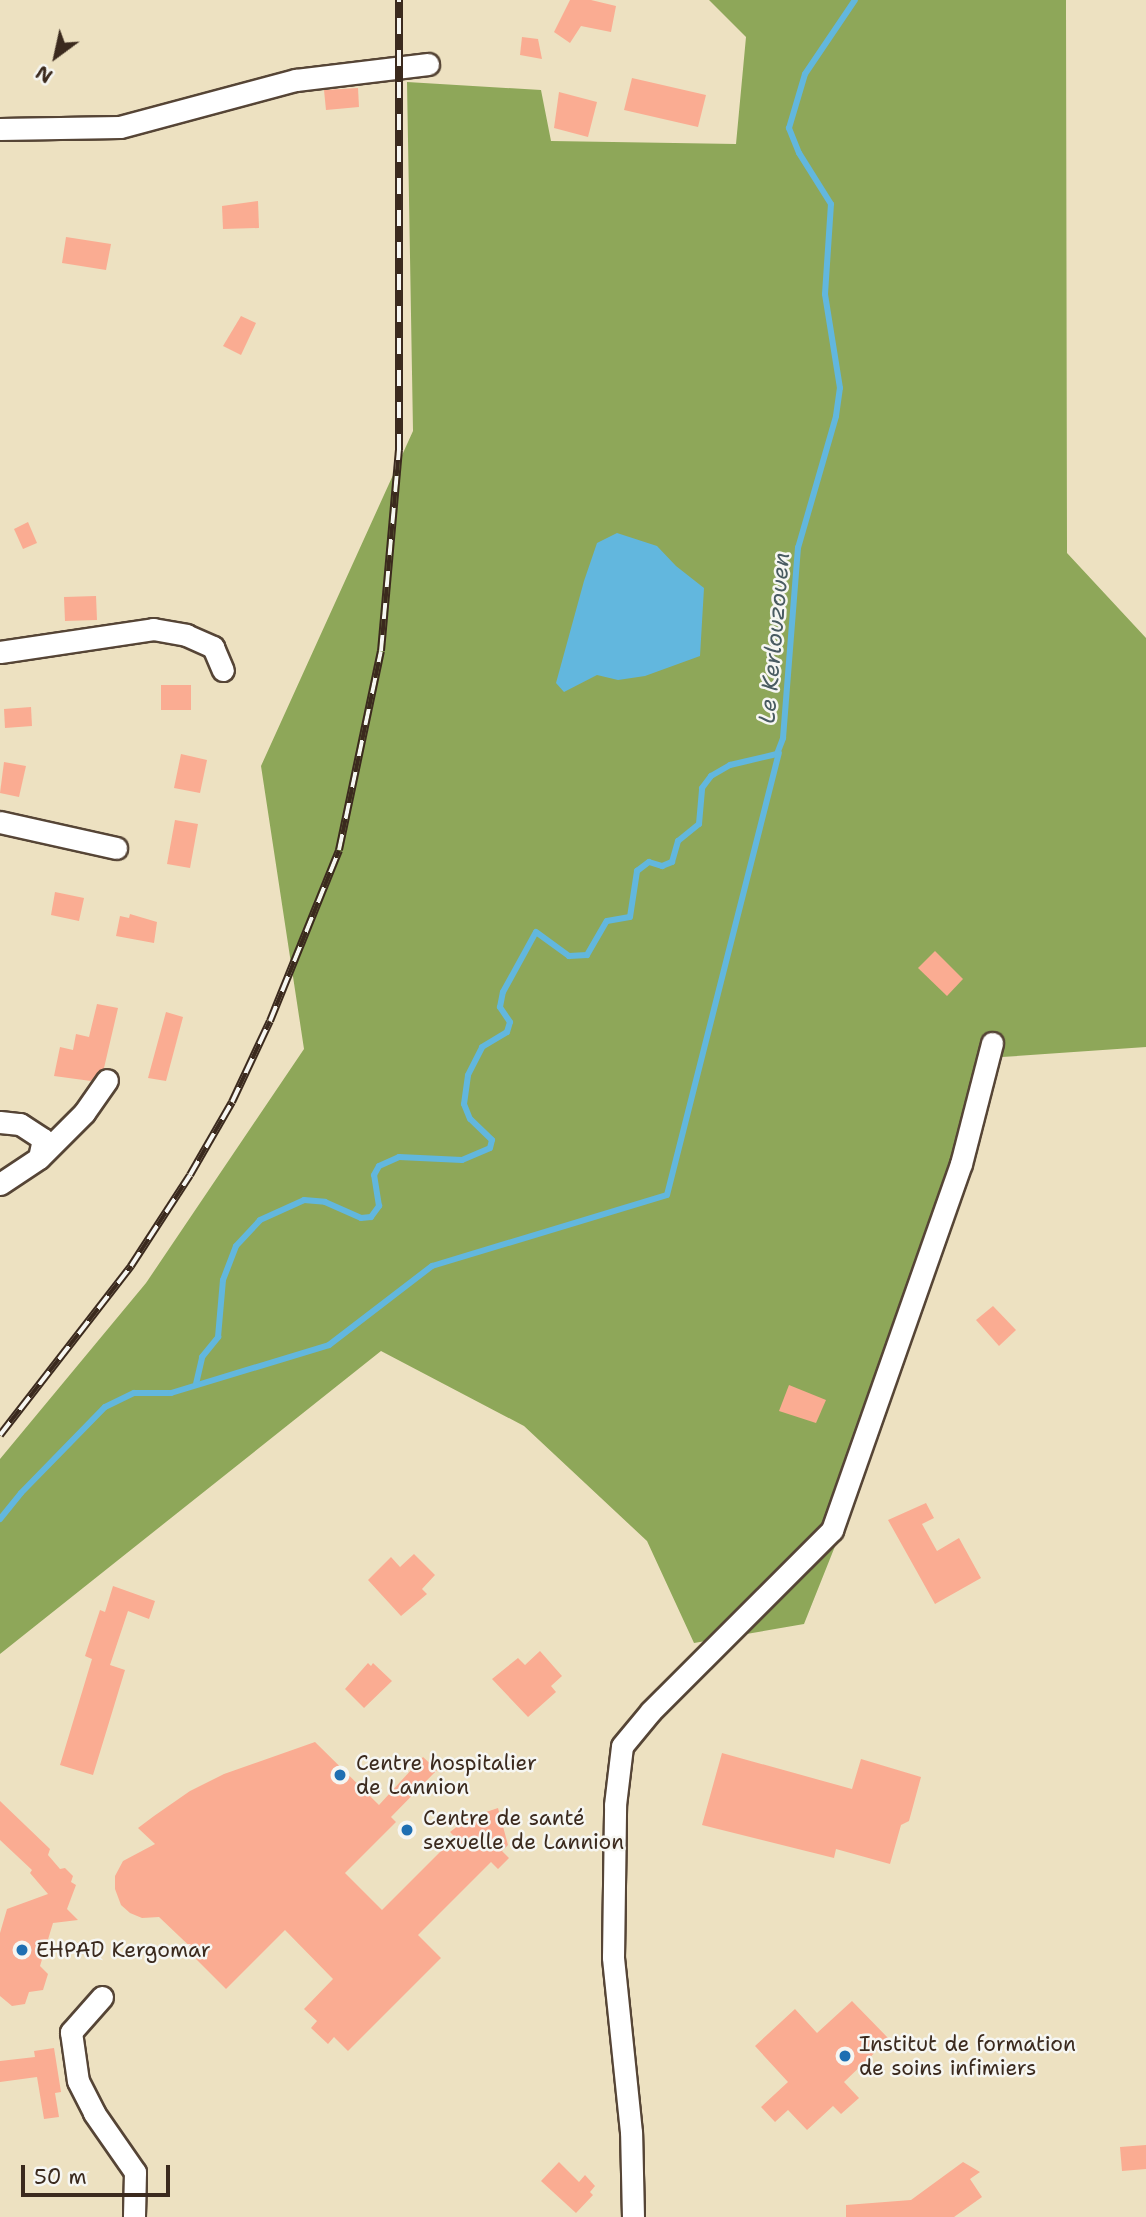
<!DOCTYPE html>
<meta charset="utf-8">
<style>
body{margin:0}
#map{position:relative;width:1146px;height:2217px;overflow:hidden;background:#ede1c1;font-family:"Shantell Sans",sans-serif}
div>[style]{position:absolute}
.forest>*{inset:0;background:#8ea759}
.water>*{inset:0;background:#62b7de}
.stream>*{height:6px;margin:-3px;padding:0 3px;transform-origin:3px;border-radius:3px;background:#62b7de}
.building>*{inset:0;background:#faac92}
.roads{filter:drop-shadow(2px 0 #564536) drop-shadow(-2px 0 #564536) drop-shadow(0 2px #564536) drop-shadow(0 -2px #564536)}
.street>*{height:21px;margin:-10.5px;padding:0 10.5px;transform-origin:10.5px;border-radius:10.5px;background:#fff}
.rail>*{height:8px;margin-top:-4px;transform-origin:0;background:repeating-linear-gradient(90deg,#f6f6f2 0 16px,#3b2a1e 0 32px);box-sizing:border-box;border-block:2px solid #3b2a1e}
.dots>*{width:19px;height:19px;translate:-50% -50%;box-sizing:border-box;border:4px solid #f6f6f2;border-radius:50%}
span{translate:-50% -50%;white-space:nowrap;text-align:center;line-height:1.15;-webkit-text-stroke:5px #f6f6f2;paint-order:stroke}
.poi-label{font-size:21px;color:#3b2a1e}
.left{translate:0 -50%;text-align:left}
.water-label{font-size:23px;color:#495b61;font-style:italic}
.north{position:absolute;left:21px;top:21px;width:70px;height:70px;-webkit-text-stroke:5px #f6f6f2;paint-order:stroke;rotate:213deg;font-size:19px;font-weight:700;line-height:28px;text-align:center;color:#3b2a1e}
.north::after{content:'';display:block;margin:auto;width:24px;height:32px;background:#3b2a1e;clip-path:polygon(50% 0,100% 100%,50% 72%,0 100%)}
.scale{position:absolute;left:21px;top:2165px;width:149px;height:32px;box-sizing:border-box;border:4px solid #3b2a1e;border-top:0;padding-left:9px;font-size:21px;line-height:24px;white-space:nowrap;color:#3b2a1e;-webkit-text-stroke:5px #f6f6f2;paint-order:stroke}
</style>
<div id="map">
<div class="forest">
<i style="clip-path:polygon(709px 0,1066px 0,1067px 553px,1146px 638px,1146px 1047px,1002px 1057px,869px 1461px,804px 1624px,694px 1643px,647px 1541px,524px 1426px,381px 1351px,0 1654px,0 1459px,146px 1283px,304px 1049px,261px 766px,413px 431px,407px 82px,541px 90px,551px 141px,736px 144px,746px 37px)"></i>
</div>
<div class="water">
<i style="clip-path:polygon(617px 533px,657px 546px,676px 566px,704px 588px,700px 656px,645px 676px,618px 680px,597px 675px,564px 692px,556px 683px,584px 581px,597px 543px)"></i>
</div>
<div class="stream">
<i style="left:196px;top:1384px;width:28px;rotate:-77deg"></i>
<i style="left:202px;top:1357px;width:26px;rotate:-51deg"></i>
<i style="left:218px;top:1337px;width:57px;rotate:-85deg"></i>
<i style="left:223px;top:1280px;width:36px;rotate:-69deg"></i>
<i style="left:236px;top:1246px;width:35px;rotate:-47deg"></i>
<i style="left:260px;top:1220px;width:48px;rotate:-24.4deg"></i>
<i style="left:304px;top:1200px;width:21px;rotate:5deg"></i>
<i style="left:325px;top:1202px;width:39px;rotate:24deg"></i>
<i style="left:361px;top:1218px;width:10px;rotate:-6deg"></i>
<i style="left:371px;top:1217px;width:14px;rotate:-54deg"></i>
<i style="left:379px;top:1206px;width:31px;rotate:-99deg"></i>
<i style="left:374px;top:1175px;width:10px;rotate:-61deg"></i>
<i style="left:379px;top:1166px;width:22px;rotate:-24deg"></i>
<i style="left:399px;top:1157px;width:63px;rotate:2.7deg"></i>
<i style="left:462px;top:1160px;width:30px;rotate:-23deg"></i>
<i style="left:490px;top:1148px;width:8px;rotate:-76deg"></i>
<i style="left:492px;top:1140px;width:30px;rotate:-136deg"></i>
<i style="left:470px;top:1119px;width:16px;rotate:-112deg"></i>
<i style="left:464px;top:1104px;width:29px;rotate:-82deg"></i>
<i style="left:468px;top:1075px;width:31px;rotate:-63deg"></i>
<i style="left:482px;top:1047px;width:29px;rotate:-31deg"></i>
<i style="left:507px;top:1032px;width:10px;rotate:-73deg"></i>
<i style="left:510px;top:1022px;width:18px;rotate:-124deg"></i>
<i style="left:500px;top:1007px;width:15px;rotate:-79deg"></i>
<i style="left:503px;top:992px;width:68px;rotate:-61.2deg"></i>
<i style="left:536px;top:932px;width:41px;rotate:36deg"></i>
<i style="left:569px;top:956px;width:18px;rotate:-3deg"></i>
<i style="left:587px;top:955px;width:39px;rotate:-60deg"></i>
<i style="left:607px;top:921px;width:23px;rotate:-10deg"></i>
<i style="left:630px;top:917px;width:47px;rotate:-81.3deg"></i>
<i style="left:637px;top:871px;width:15px;rotate:-37deg"></i>
<i style="left:649px;top:862px;width:14px;rotate:17deg"></i>
<i style="left:662px;top:866px;width:11px;rotate:-22deg"></i>
<i style="left:672px;top:862px;width:22px;rotate:-74deg"></i>
<i style="left:678px;top:841px;width:27px;rotate:-39deg"></i>
<i style="left:699px;top:824px;width:36px;rotate:-85deg"></i>
<i style="left:702px;top:788px;width:15px;rotate:-53deg"></i>
<i style="left:711px;top:776px;width:22px;rotate:-30deg"></i>
<i style="left:730px;top:765px;width:48px;rotate:-13.2deg"></i>
<i style="left:777px;top:754px;width:17px;rotate:-69deg"></i>
<i style="left:783px;top:738px;width:191px;rotate:-85.5deg"></i>
<i style="left:798px;top:548px;width:137px;rotate:-73.9deg"></i>
<i style="left:836px;top:416px;width:28px;rotate:-82deg"></i>
<i style="left:840px;top:388px;width:95px;rotate:-99.1deg"></i>
<i style="left:825px;top:294px;width:90px;rotate:-86.2deg"></i>
<i style="left:831px;top:204px;width:60px;rotate:-122.1deg"></i>
<i style="left:799px;top:153px;width:27px;rotate:-112deg"></i>
<i style="left:789px;top:128px;width:56px;rotate:-73.5deg"></i>
<i style="left:805px;top:74px;width:89px;rotate:-56deg"></i>
<i style="left:0;top:1519px;width:33px;rotate:-51deg"></i>
<i style="left:21px;top:1493px;width:120px;rotate:-45.7deg"></i>
<i style="left:105px;top:1407px;width:32px;rotate:-26deg"></i>
<i style="left:134px;top:1393px;width:37px"></i>
<i style="left:171px;top:1393px;width:165px;rotate:-16.9deg"></i>
<i style="left:329px;top:1345px;width:130px;rotate:-37.5deg"></i>
<i style="left:432px;top:1266px;width:245px;rotate:-16.8deg"></i>
<i style="left:667px;top:1195px;width:456px;rotate:-75.8deg"></i>
</div>
<div class="building">
<i style="clip-path:polygon(570px 0,591px 0,616px 6px,611px 32px,581px 26px,570px 43px,554px 32px)"></i>
<i style="clip-path:polygon(522px 37px,538px 39px,542px 59px,520px 55px)"></i>
<i style="clip-path:polygon(632px 78px,706px 95px,698px 127px,624px 110px)"></i>
<i style="clip-path:polygon(358px 88px,359px 107px,326px 110px,324px 90px)"></i>
<i style="clip-path:polygon(559px 92px,597px 102px,588px 137px,554px 128px)"></i>
<i style="clip-path:polygon(258px 201px,259px 228px,223px 229px,222px 206px)"></i>
<i style="clip-path:polygon(66px 237px,111px 244px,106px 270px,62px 263px)"></i>
<i style="clip-path:polygon(241px 316px,256px 323px,241px 355px,223px 346px)"></i>
<i style="clip-path:polygon(28px 522px,37px 543px,23px 549px,14px 529px)"></i>
<i style="clip-path:polygon(96px 596px,97px 620px,65px 621px,64px 597px)"></i>
<i style="clip-path:polygon(161px 685px,191px 685px,191px 710px,161px 710px)"></i>
<i style="clip-path:polygon(31px 707px,32px 726px,5px 728px,4px 709px)"></i>
<i style="clip-path:polygon(181px 754px,207px 760px,200px 793px,174px 788px)"></i>
<i style="clip-path:polygon(4px 762px,26px 766px,19px 797px,0 793px)"></i>
<i style="clip-path:polygon(175px 820px,198px 824px,190px 868px,167px 864px)"></i>
<i style="clip-path:polygon(55px 892px,84px 898px,79px 921px,51px 915px)"></i>
<i style="clip-path:polygon(130px 914px,157px 922px,154px 943px,116px 936px,120px 916px,129px 918px)"></i>
<i style="clip-path:polygon(935px 951px,963px 979px,947px 996px,918px 968px)"></i>
<i style="clip-path:polygon(97px 1004px,118px 1008px,104px 1068px,91px 1081px,54px 1076px,60px 1047px,73px 1050px,76px 1034px,89px 1037px)"></i>
<i style="clip-path:polygon(166px 1012px,183px 1017px,166px 1081px,148px 1078px)"></i>
<i style="clip-path:polygon(993px 1306px,1016px 1330px,999px 1346px,976px 1320px)"></i>
<i style="clip-path:polygon(789px 1385px,826px 1400px,816px 1423px,779px 1411px)"></i>
<i style="clip-path:polygon(926px 1503px,934px 1518px,922px 1524px,937px 1551px,959px 1538px,981px 1578px,935px 1604px,888px 1520px)"></i>
<i style="clip-path:polygon(414px 1554px,435px 1575px,422px 1589px,427px 1594px,401px 1616px,368px 1580px,391px 1557px,400px 1567px)"></i>
<i style="clip-path:polygon(113px 1586px,155px 1601px,149px 1619px,128px 1611px,110px 1665px,125px 1670px,93px 1775px,60px 1765px,92px 1659px,85px 1656px,100px 1610px,105px 1612px)"></i>
<i style="clip-path:polygon(540px 1651px,562px 1676px,551px 1686px,556px 1692px,528px 1717px,492px 1679px,518px 1658px,525px 1665px)"></i>
<i style="clip-path:polygon(368px 1663px,371px 1666px,373px 1663px,392px 1681px,364px 1708px,345px 1689px)"></i>
<i style="clip-path:polygon(315px 1742px,379px 1805px,423px 1757px,437px 1770px,391px 1817px,396px 1822px,345px 1873px,382px 1910px,455px 1837px,450px 1832px,468px 1818px,498px 1808px,508px 1845px,502px 1851px,509px 1858px,498px 1869px,491px 1862px,418px 1935px,441px 1958px,348px 2051px,334px 2037px,328px 2044px,311px 2028px,317px 2021px,304px 2009px,333px 1979px,285px 1930px,226px 1989px,196px 1959px,199px 1955px,159px 1917px,142px 1918px,130px 1913px,121px 1905px,115px 1889px,115px 1876px,123px 1861px,155px 1844px,138px 1828px,154px 1816px,190px 1791px,224px 1774px)"></i>
<i style="clip-path:polygon(722px 1753px,852px 1789px,861px 1759px,921px 1777px,909px 1821px,901px 1825px,890px 1864px,836px 1849px,834px 1858px,702px 1825px)"></i>
<i style="clip-path:polygon(0 1801px,50px 1849px,48px 1855px,60px 1869px,65px 1868px,73px 1876px,71px 1882px,76px 1885px,67px 1909px,78px 1920px,53px 1923px,40px 1966px,48px 1974px,43px 1990px,29px 1992px,25px 2004px,12px 2006px,0 1996px,0 1933px,7px 1909px,48px 1894px,30px 1873px,32px 1870px,0 1840px)"></i>
<i style="clip-path:polygon(852px 2001px,889px 2039px,844px 2082px,859px 2098px,841px 2114px,833px 2106px,807px 2130px,788px 2110px,775px 2122px,761px 2107px,788px 2082px,755px 2046px,795px 2009px,817px 2033px)"></i>
<i style="clip-path:polygon(54px 2048px,61px 2092px,55px 2093px,59px 2117px,44px 2119px,37px 2077px,0 2082px,0 2061px,35px 2057px,34px 2051px)"></i>
<i style="clip-path:polygon(1146px 2145px,1146px 2169px,1122px 2171px,1120px 2147px)"></i>
<i style="clip-path:polygon(559px 2162px,579px 2182px,585px 2175px,595px 2186px,590px 2192px,593px 2195px,576px 2213px,541px 2181px)"></i>
<i style="clip-path:polygon(963px 2162px,980px 2172px,970px 2179px,982px 2197px,954px 2217px,846px 2217px,846px 2205px,911px 2200px)"></i>
</div>
<div class="roads">
<div class="street">
<i style="left:0;top:129px;width:120px;rotate:-1deg"></i>
<i style="left:120px;top:127px;width:182px;rotate:-15deg"></i>
<i style="left:296px;top:80px;width:133px;rotate:-6.9deg"></i>
<i style="left:0;top:652px;width:155px;rotate:-8.5deg"></i>
<i style="left:153px;top:629px;width:34px;rotate:10deg"></i>
<i style="left:186px;top:635px;width:30px;rotate:24deg"></i>
<i style="left:213px;top:647px;width:25px;rotate:67deg"></i>
<i style="left:0;top:822px;width:119px;rotate:12.6deg"></i>
<i style="left:0;top:1122px;width:20px;rotate:6deg"></i>
<i style="left:20px;top:1124px;width:27px;rotate:33deg"></i>
<i style="left:43px;top:1139px;width:19px;rotate:102deg"></i>
<i style="left:0;top:1184px;width:47px;rotate:-33.7deg"></i>
<i style="left:39px;top:1158px;width:64px;rotate:-45deg"></i>
<i style="left:84px;top:1113px;width:40px;rotate:-55.1deg"></i>
<i style="left:102px;top:1997px;width:47px;rotate:131.5deg"></i>
<i style="left:71px;top:2032px;width:49px;rotate:81.9deg"></i>
<i style="left:78px;top:2081px;width:36px;rotate:63deg"></i>
<i style="left:94px;top:2113px;width:72px;rotate:55.2deg"></i>
<i style="left:135px;top:2172px;width:45px;rotate:91.3deg"></i>
<i style="left:633px;top:2217px;width:85px;rotate:-91.3deg"></i>
<i style="left:631px;top:2132px;width:176px;rotate:-95.9deg"></i>
<i style="left:613px;top:1957px;width:152px;rotate:-89.2deg"></i>
<i style="left:615px;top:1805px;width:59px;rotate:-83.2deg"></i>
<i style="left:622px;top:1746px;width:45px;rotate:-50.4deg"></i>
<i style="left:651px;top:1711px;width:256px;rotate:-45deg"></i>
<i style="left:832px;top:1530px;width:388px;rotate:-70.6deg"></i>
<i style="left:961px;top:1164px;width:125px;rotate:-75.6deg"></i>
</div>
</div>
<div class="rail">
<i style="left:0;top:1435px;width:214px;rotate:-52.2deg"></i>
<i style="left:131px;top:1266px;width:108px;rotate:-57deg"></i>
<i style="left:190px;top:1175px;width:84px;rotate:-60.1deg"></i>
<i style="left:232px;top:1102px;width:89px;rotate:-64.9deg"></i>
<i style="left:270px;top:1021px;width:184px;rotate:-68deg"></i>
<i style="left:339px;top:850px;width:203px;rotate:-78.1deg"></i>
<i style="left:381px;top:651px;width:202px;rotate:-84.9deg"></i>
<i style="left:399px;top:450px;width:450px;rotate:-90deg"></i>
</div>
<div class="dots">
<i style="left:340px;top:1775px;background:#1f6fb2"></i>
<i style="left:407px;top:1830px;background:#1f6fb2"></i>
<i style="left:22px;top:1950px;background:#1f6fb2"></i>
<i style="left:845px;top:2056px;background:#1f6fb2"></i>
</div>
<div class="poi-label">
<span class="left" style="left:356px;top:1775px">Centre hospitalier<br>de Lannion</span>
<span class="left" style="left:423px;top:1830px">Centre de santé<br>sexuelle de Lannion</span>
<span class="left" style="left:36px;top:1950px">EHPAD Kergomar</span>
<span class="left" style="left:859px;top:2056px">Institut de formation<br>de soins infimiers</span>
</div>
<div class="water-label">
<span style="left:774px;top:638px;rotate:-85deg">Le Kerlouzouen</span>
</div>
<div class="north">N</div>
<div class="scale">50 m</div>
</div>
